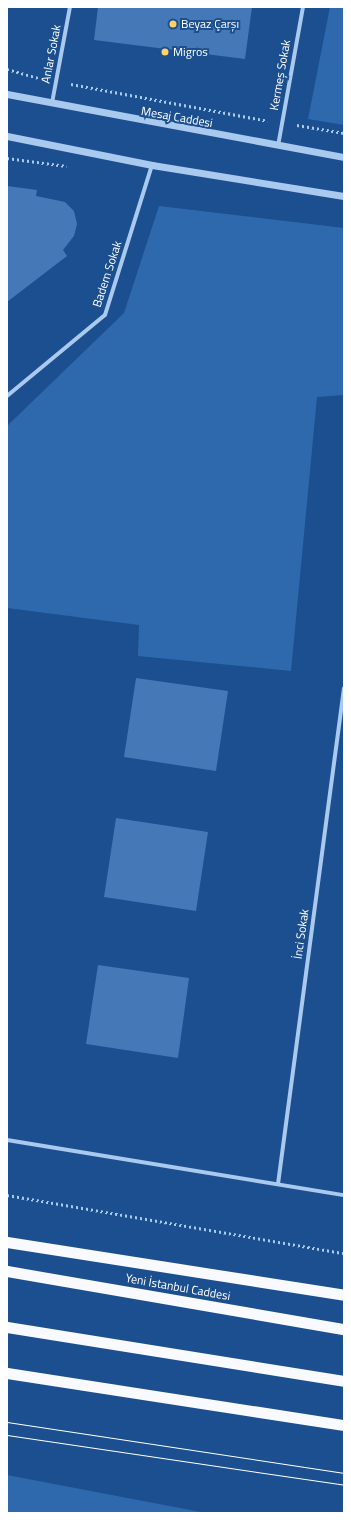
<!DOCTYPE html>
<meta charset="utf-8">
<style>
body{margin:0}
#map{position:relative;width:351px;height:1520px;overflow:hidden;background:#1b4f8f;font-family:"Titillium Web",sans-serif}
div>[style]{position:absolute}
.green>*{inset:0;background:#2e69ad}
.building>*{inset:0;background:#4478b7}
.path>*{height:2.5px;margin-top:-1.25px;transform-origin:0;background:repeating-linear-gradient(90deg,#a9c9ee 0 2px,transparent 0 5px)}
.minor>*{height:4px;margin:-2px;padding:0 2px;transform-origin:2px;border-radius:2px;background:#a9c9ee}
.tertiary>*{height:7px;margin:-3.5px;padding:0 3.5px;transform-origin:3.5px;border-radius:3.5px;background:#a9c9ee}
.trunk>*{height:11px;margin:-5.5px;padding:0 5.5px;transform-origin:5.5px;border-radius:5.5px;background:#f8faff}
.tram>*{height:1px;margin:-0.5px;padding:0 0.5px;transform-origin:0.5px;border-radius:0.5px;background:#fff}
.dots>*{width:11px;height:11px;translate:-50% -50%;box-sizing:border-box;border:2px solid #1b4f8f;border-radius:50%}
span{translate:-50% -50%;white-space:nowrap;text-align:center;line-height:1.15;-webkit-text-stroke:4px #1b4f8f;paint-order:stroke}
.poi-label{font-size:12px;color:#fff}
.left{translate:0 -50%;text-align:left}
.street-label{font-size:12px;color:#fff}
.frame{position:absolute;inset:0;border:8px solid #fff;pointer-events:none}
</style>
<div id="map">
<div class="green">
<i style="clip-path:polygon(330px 7px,344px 7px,344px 125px,308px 119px)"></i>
<i style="clip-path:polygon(159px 206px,344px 228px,344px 395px,317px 397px,291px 671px,138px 656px,139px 625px,7px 608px,7px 426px,124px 313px)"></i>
<i style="clip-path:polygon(7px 1475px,206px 1513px,7px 1513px)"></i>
</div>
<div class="building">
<i style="clip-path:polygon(98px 7px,252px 7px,245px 59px,94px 40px)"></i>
<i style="clip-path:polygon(7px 186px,37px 190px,36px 196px,65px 202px,74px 211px,77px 224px,74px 236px,63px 250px,67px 256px,7px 302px)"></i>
<i style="clip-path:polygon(136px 678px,228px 691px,216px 771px,124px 757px)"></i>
<i style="clip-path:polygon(116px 818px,208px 832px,196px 911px,104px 897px)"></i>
<i style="clip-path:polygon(98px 965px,189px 978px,178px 1058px,86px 1044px)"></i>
</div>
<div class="path">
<i style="left:7px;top:69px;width:36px;rotate:16deg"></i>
<i style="left:71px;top:84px;width:200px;rotate:10.6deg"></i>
<i style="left:297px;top:125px;width:48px;rotate:9.7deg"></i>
<i style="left:7px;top:158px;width:60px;rotate:7.7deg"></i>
<i style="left:7px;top:1195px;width:342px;rotate:9.8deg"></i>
</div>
<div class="minor">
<i style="left:52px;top:103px;width:98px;rotate:-79.4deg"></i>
<i style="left:278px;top:146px;width:141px;rotate:-79.8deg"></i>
<i style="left:7px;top:396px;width:127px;rotate:-39.6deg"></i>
<i style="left:105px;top:315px;width:157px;rotate:-72.6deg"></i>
<i style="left:7px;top:1140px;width:341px;rotate:9.3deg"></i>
<i style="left:278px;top:1184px;width:500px;rotate:-82.42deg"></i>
</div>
<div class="tertiary">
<i style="left:7px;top:94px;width:343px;rotate:10.6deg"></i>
<i style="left:7px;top:136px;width:148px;rotate:11.3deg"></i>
<i style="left:152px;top:165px;width:194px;rotate:9.2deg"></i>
</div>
<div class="trunk">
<i style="left:7px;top:1242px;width:341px;rotate:8.9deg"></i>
<i style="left:7px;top:1271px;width:342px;rotate:9.8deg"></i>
<i style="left:7px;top:1327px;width:341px;rotate:9.1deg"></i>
<i style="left:7px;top:1373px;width:341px;rotate:8.8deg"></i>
</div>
<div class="tram">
<i style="left:7px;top:1422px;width:341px;rotate:8.6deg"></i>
<i style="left:7px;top:1435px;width:341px;rotate:8.4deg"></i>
</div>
<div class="dots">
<i style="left:173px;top:24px;background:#ffd166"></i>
<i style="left:165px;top:52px;background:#ffd166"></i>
</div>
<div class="poi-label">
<span class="left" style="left:181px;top:24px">Beyaz Çarşı</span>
<span class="left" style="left:173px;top:52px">Migros</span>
</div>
<div class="street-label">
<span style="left:51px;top:54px;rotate:-79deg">Anlar Sokak</span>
<span style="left:280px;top:75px;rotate:-80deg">Kermeş Sokak</span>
<span style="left:177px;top:117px;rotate:10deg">Mesaj Caddesi</span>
<span style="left:107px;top:274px;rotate:-72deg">Badem Sokak</span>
<span style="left:301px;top:934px;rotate:-82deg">İnci Sokak</span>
<span style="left:178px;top:1287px;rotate:10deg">Yeni İstanbul Caddesi</span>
</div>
<div class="frame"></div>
</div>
